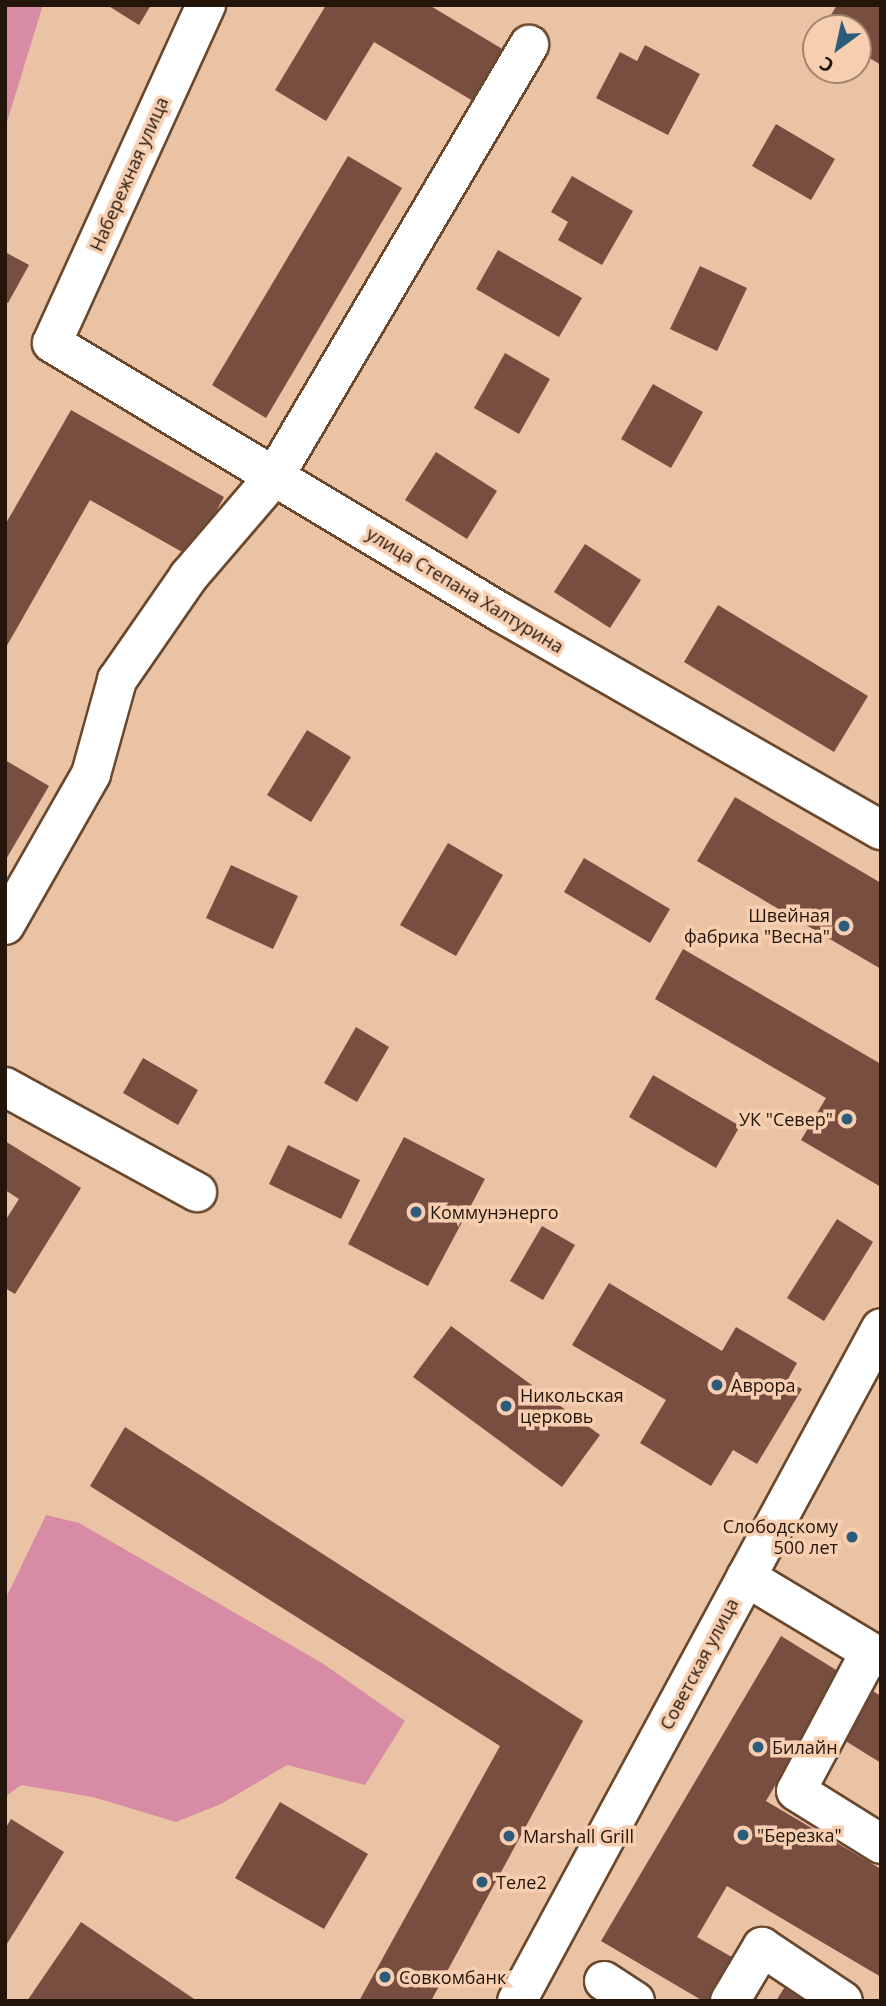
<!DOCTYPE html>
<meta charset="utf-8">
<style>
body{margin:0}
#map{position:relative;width:886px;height:2006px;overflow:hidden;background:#eac2a4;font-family:"Open Sans",sans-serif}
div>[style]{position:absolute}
.green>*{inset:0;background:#d78ba4}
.building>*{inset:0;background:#784e41}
.roads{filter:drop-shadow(2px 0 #69482d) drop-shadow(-2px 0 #69482d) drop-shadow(0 2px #69482d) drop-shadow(0 -2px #69482d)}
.minor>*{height:38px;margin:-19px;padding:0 19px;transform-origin:19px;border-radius:19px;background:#fff}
.major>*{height:38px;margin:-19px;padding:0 19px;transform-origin:19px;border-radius:19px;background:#fff}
.dots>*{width:19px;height:19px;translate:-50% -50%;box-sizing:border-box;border:4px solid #f7cfb0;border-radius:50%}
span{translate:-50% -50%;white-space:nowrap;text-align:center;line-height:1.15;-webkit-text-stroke:7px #f7cfb0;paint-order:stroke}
.street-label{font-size:18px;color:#23150a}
.poi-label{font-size:18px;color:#23150a}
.right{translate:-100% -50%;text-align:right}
.left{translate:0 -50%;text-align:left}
.frame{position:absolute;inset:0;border:7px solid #23150a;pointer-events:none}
.north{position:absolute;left:802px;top:14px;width:70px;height:70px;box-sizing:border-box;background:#f7cfb0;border:2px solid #a2856e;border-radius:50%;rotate:213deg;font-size:19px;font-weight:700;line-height:28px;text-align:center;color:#23150a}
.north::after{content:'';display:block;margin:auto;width:24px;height:32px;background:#2c5c7b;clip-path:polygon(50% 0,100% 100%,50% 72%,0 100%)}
</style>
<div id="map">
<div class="green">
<i style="clip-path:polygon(5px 5px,43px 5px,5px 128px)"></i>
<i style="clip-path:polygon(46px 1515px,79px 1523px,322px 1663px,405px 1721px,365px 1785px,287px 1765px,221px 1804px,176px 1822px,93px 1797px,21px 1785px,5px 1797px,5px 1600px)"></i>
</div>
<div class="building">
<i style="clip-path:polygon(107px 5px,151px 5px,139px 25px)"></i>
<i style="clip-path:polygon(326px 5px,429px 5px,504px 50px,473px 101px,374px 42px,326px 121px,275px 90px)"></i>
<i style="clip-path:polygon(837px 5px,881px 5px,881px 65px,858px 51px,858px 28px,823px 28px)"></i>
<i style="clip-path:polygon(645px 45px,700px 74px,668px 135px,596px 98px,620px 52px,637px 61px)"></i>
<i style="clip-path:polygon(776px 124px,835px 159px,811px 200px,752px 166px)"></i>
<i style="clip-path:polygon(348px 156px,402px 188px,266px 418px,212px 385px)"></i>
<i style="clip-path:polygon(572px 176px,633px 211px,602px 265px,558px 240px,568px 222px,551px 212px)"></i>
<i style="clip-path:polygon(498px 250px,582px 298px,559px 337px,476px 289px)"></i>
<i style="clip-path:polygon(5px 252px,29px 265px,8px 303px,5px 301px)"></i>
<i style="clip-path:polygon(700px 266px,747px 288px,717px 351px,670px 329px)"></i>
<i style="clip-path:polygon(505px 353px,550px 379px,519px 434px,474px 408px)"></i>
<i style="clip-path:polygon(653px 384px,703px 412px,671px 468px,621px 439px)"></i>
<i style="clip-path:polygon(71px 410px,224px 497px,191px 557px,90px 500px,5px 649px,5px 525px)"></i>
<i style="clip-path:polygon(436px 452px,497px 491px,467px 539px,405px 500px)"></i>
<i style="clip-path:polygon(585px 544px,641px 580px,610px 628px,554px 592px)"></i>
<i style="clip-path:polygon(718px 605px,868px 696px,834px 752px,684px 662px)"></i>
<i style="clip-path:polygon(307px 730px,351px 757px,311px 822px,267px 795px)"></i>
<i style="clip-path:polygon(5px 760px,49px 786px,5px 861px)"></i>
<i style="clip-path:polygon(735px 797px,881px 883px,881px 969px,697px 861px)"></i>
<i style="clip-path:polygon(448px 843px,503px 875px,456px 956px,400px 925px)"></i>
<i style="clip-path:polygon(584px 858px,670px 909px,650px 943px,564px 892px)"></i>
<i style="clip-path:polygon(231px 865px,298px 896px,273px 949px,206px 918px)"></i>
<i style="clip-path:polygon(683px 949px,881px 1064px,881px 1187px,801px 1140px,826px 1098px,655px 999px)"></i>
<i style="clip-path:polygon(356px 1027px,389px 1047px,357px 1102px,324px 1083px)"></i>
<i style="clip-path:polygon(143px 1058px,198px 1090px,178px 1125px,123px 1093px)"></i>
<i style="clip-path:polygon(653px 1075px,740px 1126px,716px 1168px,629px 1117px)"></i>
<i style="clip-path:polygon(404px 1137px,485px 1179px,428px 1286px,348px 1244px)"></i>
<i style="clip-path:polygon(5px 1141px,81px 1188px,15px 1294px,5px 1288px,5px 1221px,19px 1199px,5px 1190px)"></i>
<i style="clip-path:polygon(288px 1145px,360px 1180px,341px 1219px,269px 1184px)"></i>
<i style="clip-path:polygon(837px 1219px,873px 1242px,824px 1321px,787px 1298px)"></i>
<i style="clip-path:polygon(542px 1226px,575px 1245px,543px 1300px,510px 1281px)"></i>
<i style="clip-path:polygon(609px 1283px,722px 1351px,736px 1327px,797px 1363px,787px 1381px,802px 1389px,757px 1464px,733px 1450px,711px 1486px,640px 1443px,666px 1400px,572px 1345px)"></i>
<i style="clip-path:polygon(451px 1326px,600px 1435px,562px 1487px,413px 1377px)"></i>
<i style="clip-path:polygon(125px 1427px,583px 1721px,431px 2001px,359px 2001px,500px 1746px,90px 1486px)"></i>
<i style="clip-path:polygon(781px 1636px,841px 1673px,766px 1801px,881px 1869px,881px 1977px,727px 1886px,697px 1937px,737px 1960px,713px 2001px,703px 2001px,601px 1941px)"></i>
<i style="clip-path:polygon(866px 1687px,881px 1696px,881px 1763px,836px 1735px)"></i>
<i style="clip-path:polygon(280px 1802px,368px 1854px,324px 1929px,235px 1878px)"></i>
<i style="clip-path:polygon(11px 1819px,64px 1852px,5px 1947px,5px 1829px)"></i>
<i style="clip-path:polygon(81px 1922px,197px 2001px,27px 2001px)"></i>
<i style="clip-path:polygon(786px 1985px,813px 2001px,776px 2001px)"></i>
</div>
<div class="roads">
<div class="minor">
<i style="left:206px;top:5px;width:371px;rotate:114.5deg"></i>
<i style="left:52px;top:343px;width:523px;rotate:30.98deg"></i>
<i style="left:500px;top:612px;width:439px;rotate:29.8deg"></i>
<i style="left:5px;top:925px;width:174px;rotate:-60.3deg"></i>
<i style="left:91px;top:774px;width:98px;rotate:-74.5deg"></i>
<i style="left:117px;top:680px;width:126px;rotate:-55.3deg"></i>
<i style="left:189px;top:576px;width:130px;rotate:-49.4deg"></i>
<i style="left:274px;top:477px;width:502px;rotate:-59.45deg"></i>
<i style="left:5px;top:1087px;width:219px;rotate:28.7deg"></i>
<i style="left:746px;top:1577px;width:157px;rotate:31deg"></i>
<i style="left:870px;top:1652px;width:157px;rotate:118deg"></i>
<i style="left:796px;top:1791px;width:100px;rotate:31.9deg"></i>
<i style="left:604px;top:1981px;width:37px;rotate:33deg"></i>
<i style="left:730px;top:2001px;width:63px;rotate:-59.3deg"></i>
<i style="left:762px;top:1947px;width:97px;rotate:33.7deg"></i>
</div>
<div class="major">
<i style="left:517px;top:2001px;width:765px;rotate:-61.59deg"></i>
</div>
</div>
<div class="dots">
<i style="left:844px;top:926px;background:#2c5c7b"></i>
<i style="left:847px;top:1119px;background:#2c5c7b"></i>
<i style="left:416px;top:1212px;background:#2c5c7b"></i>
<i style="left:717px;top:1385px;background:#2c5c7b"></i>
<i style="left:506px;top:1406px;background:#2c5c7b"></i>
<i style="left:852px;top:1537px;background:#2c5c7b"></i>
<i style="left:758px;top:1747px;background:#2c5c7b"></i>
<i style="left:743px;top:1835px;background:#2c5c7b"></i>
<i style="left:509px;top:1836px;background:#2c5c7b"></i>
<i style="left:482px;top:1882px;background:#2c5c7b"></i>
<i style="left:385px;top:1977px;background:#2c5c7b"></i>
</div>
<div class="street-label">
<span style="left:129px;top:174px;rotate:-66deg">Набережная улица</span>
<span style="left:465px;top:590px;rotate:31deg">улица Степана Халтурина</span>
<span style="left:699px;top:1664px;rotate:-62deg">Советская улица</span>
</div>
<div class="poi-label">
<span class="right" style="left:830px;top:926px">Швейная<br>фабрика "Весна"</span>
<span class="right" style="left:833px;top:1119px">УК "Север"</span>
<span class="left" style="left:430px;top:1212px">Коммунэнерго</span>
<span class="left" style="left:731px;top:1385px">Аврора</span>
<span class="left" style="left:520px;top:1406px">Никольская<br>церковь</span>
<span class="right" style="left:838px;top:1537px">Слободскому<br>500 лет</span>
<span class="left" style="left:772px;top:1747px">Билайн</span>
<span class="left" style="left:757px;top:1835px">"Березка"</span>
<span class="left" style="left:523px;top:1836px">Marshall Grill</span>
<span class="left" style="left:496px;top:1882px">Теле2</span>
<span class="left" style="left:399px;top:1977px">Совкомбанк</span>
</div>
<div class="frame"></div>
<div class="north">С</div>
</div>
